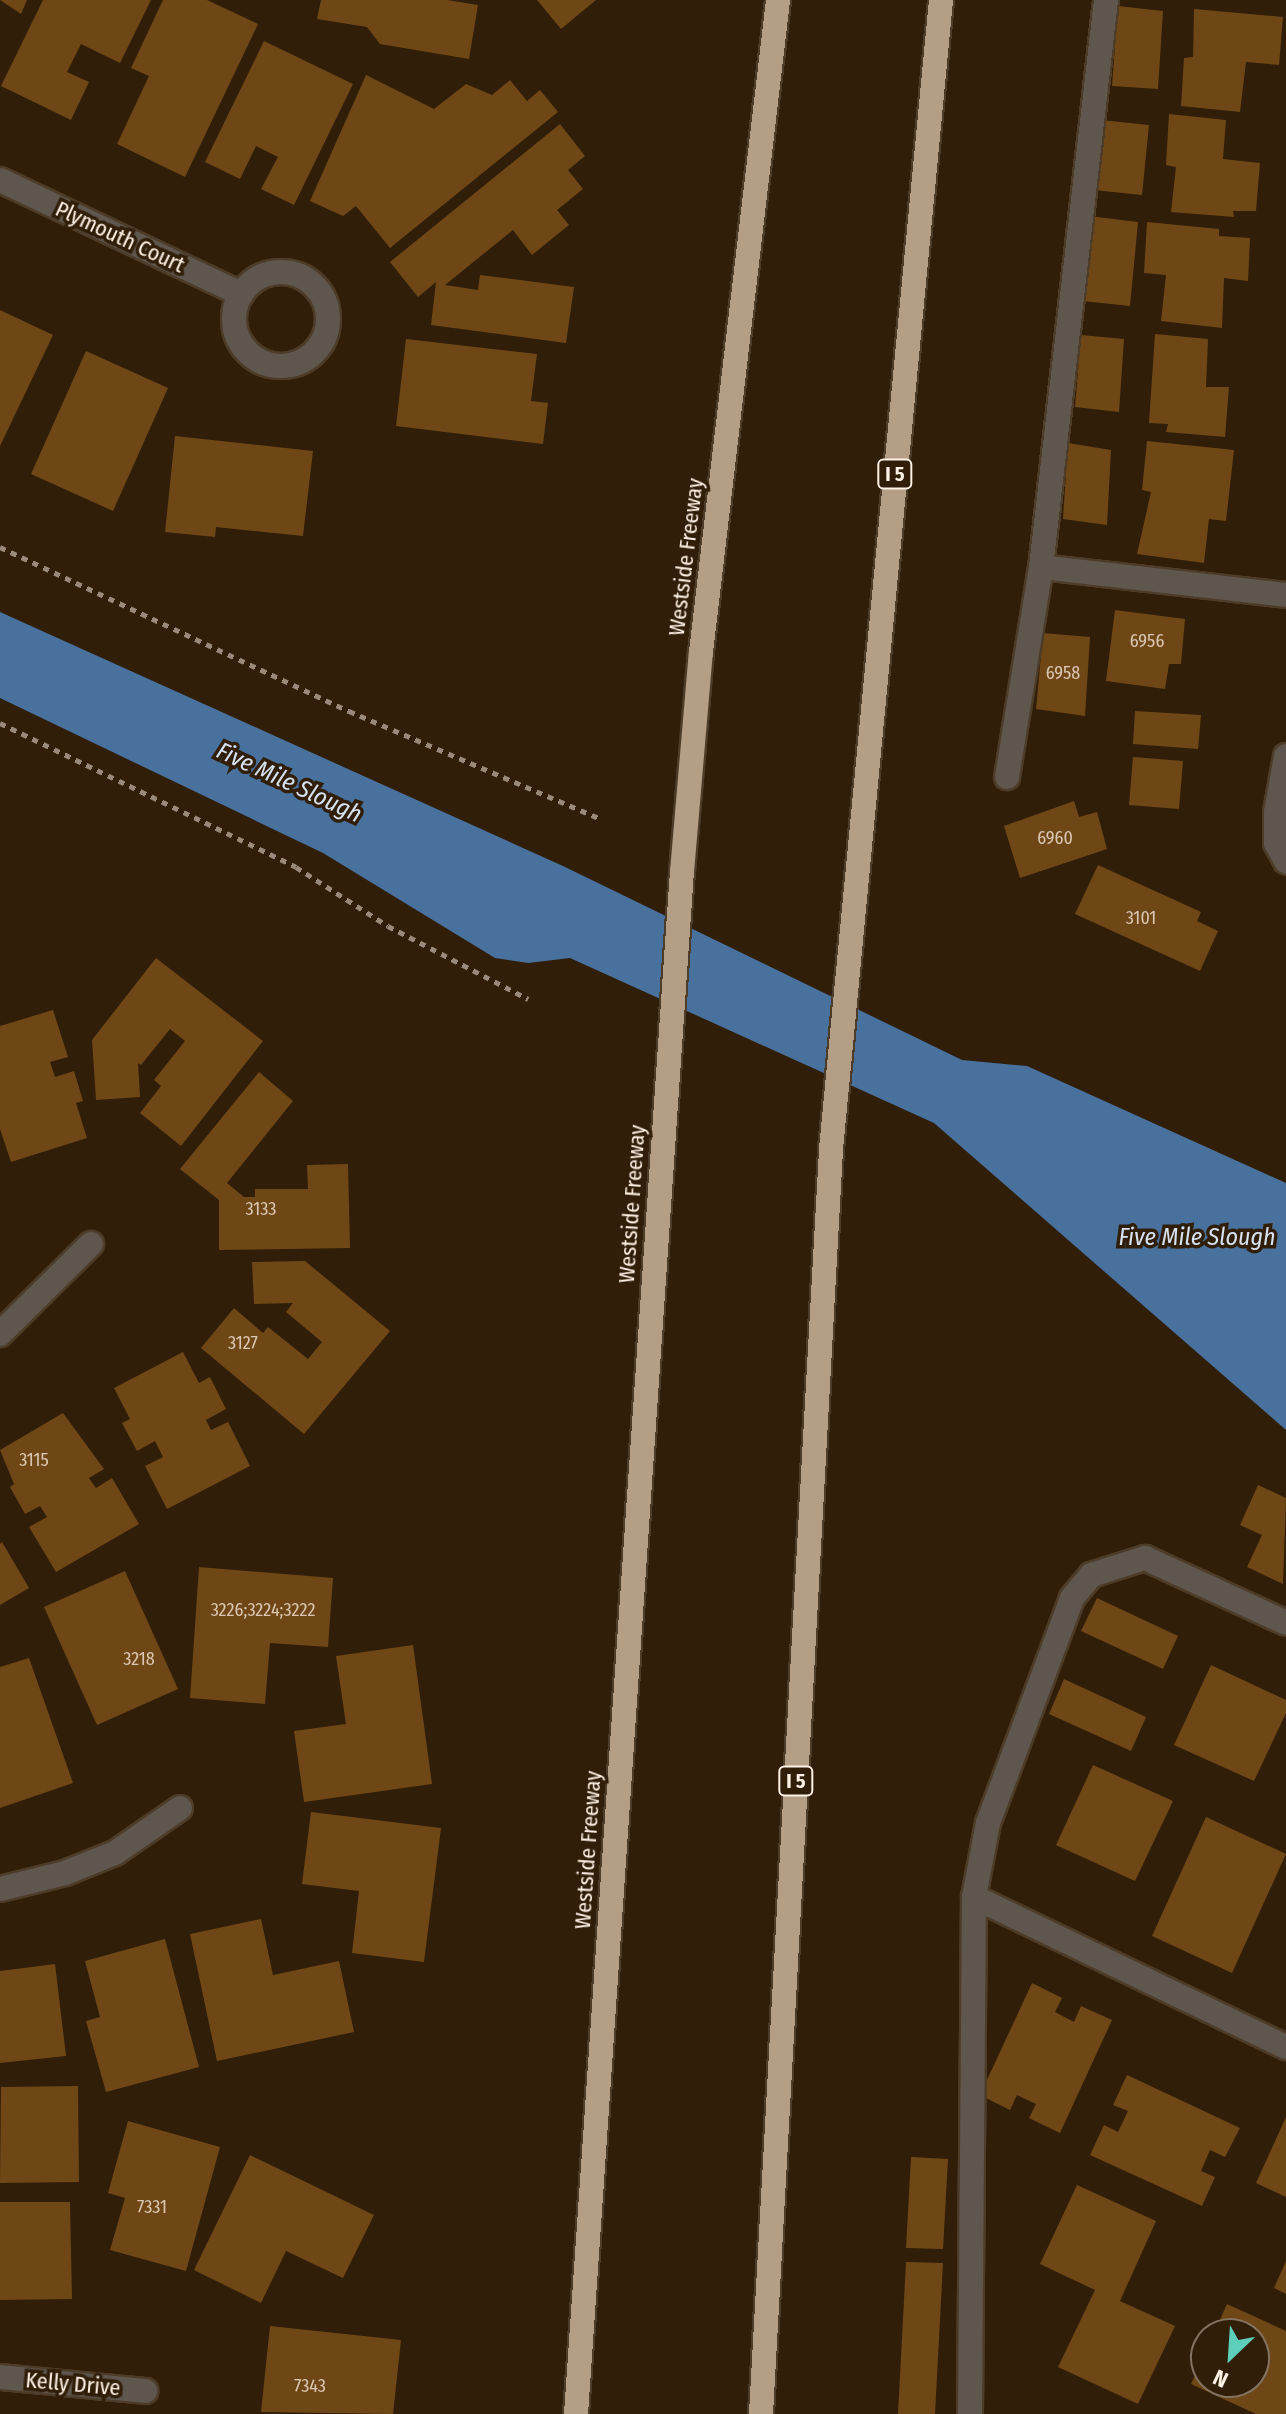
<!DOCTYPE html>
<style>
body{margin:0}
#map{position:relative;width:1286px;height:2414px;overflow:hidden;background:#301e09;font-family:"Fira Sans Condensed",sans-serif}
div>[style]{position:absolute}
.water>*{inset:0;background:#48719d}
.building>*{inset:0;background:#6f4716}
.path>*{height:5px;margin-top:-2.5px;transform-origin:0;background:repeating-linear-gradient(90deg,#9a8a79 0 6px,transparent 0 12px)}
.roads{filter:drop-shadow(2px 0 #4d3c28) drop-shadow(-2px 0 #4d3c28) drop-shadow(0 2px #4d3c28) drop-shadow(0 -2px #4d3c28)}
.minor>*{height:24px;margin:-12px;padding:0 12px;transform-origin:12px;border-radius:12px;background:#5f564d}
.minor>.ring{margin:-12px;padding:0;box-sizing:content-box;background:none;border:24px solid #5f564d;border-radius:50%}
.highway>*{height:24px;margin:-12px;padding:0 12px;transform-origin:12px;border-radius:12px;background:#b59e86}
span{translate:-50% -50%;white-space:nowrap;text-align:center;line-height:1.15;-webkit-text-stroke:7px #301e09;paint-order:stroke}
.number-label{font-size:18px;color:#dbc7b1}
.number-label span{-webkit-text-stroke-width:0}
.shield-label span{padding:2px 6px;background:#301e09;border:2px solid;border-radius:6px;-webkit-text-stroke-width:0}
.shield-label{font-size:20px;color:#fff2e5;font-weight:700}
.street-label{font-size:22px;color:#fff2e5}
.water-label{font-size:24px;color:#d7e3f1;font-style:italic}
.north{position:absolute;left:1190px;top:2318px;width:80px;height:80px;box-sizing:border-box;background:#301e09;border:2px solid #837361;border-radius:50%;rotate:205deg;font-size:22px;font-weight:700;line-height:32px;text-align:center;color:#fff2e5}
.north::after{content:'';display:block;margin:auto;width:28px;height:36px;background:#5cceba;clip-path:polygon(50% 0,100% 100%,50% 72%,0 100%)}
</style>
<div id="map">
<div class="water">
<i style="clip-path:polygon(0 612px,563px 866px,962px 1060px,1027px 1066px,1286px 1183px,1286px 1430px,934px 1123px,570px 958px,528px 963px,495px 958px,323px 853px,0 698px)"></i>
</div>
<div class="building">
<i style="clip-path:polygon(0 0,27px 0,21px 14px)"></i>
<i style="clip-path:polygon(43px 0,151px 0,120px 63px,81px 44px,67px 72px,89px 82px,71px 120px,1px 86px)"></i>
<i style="clip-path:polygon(163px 0,207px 0,258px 24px,185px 177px,117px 144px,149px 76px,131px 68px)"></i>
<i style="clip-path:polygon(321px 0,447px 0,478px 5px,469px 59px,380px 44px,367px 27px,317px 19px)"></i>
<i style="clip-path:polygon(537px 0,596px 0,561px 29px)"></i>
<i style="clip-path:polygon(1118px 6px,1163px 11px,1158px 89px,1112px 86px)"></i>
<i style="clip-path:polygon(1194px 9px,1283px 17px,1279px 65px,1246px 62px,1240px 112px,1181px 106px,1184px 58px,1193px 57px)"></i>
<i style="clip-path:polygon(264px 41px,353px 84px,294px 205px,261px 189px,278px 157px,256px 146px,240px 179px,205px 162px)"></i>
<i style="clip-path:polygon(366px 75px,434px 109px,466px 84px,492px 95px,510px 80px,527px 101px,540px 90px,558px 112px,390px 248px,356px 206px,343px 216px,310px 201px)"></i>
<i style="clip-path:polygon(1169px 114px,1226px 120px,1223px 159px,1260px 163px,1256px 211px,1233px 211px,1234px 217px,1171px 212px,1176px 167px,1166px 165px)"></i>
<i style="clip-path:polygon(1101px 120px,1149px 125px,1142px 195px,1094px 190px)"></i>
<i style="clip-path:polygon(560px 124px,585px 156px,568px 170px,583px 189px,557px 210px,569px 225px,532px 255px,513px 230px,445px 285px,478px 290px,480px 275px,574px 287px,566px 343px,431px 325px,436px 282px,418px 297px,390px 262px)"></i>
<i style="clip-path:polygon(1089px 216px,1138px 222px,1130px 306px,1082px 301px)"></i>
<i style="clip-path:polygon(1147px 222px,1219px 229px,1219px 236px,1250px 238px,1248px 281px,1224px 278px,1222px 328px,1161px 321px,1166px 275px,1144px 273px)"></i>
<i style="clip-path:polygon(0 310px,53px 335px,0 446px)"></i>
<i style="clip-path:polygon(1155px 334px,1208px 339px,1206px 387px,1229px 387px,1225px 437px,1166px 432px,1168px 424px,1149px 423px)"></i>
<i style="clip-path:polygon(1081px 335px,1124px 339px,1119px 412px,1075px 407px)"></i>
<i style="clip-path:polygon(406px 339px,537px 354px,531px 401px,548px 403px,543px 444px,396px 426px)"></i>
<i style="clip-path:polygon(86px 351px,168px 388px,113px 511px,31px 474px)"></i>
<i style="clip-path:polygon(175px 436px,313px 451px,303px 536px,216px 527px,215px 537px,165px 532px)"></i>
<i style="clip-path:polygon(1147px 441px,1234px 450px,1226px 521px,1209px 519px,1204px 563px,1137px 554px,1151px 492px,1142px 490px)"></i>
<i style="clip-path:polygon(1068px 443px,1111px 450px,1107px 525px,1063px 519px)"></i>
<i style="clip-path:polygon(1115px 610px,1185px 619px,1181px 664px,1169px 664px,1165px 689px,1106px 681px)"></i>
<i style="clip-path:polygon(1043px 633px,1090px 637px,1085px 716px,1036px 709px)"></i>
<i style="clip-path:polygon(1135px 711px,1201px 715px,1198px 749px,1133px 744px)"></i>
<i style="clip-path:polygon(1133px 757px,1183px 761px,1179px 809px,1129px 805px)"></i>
<i style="clip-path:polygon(1074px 801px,1079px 817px,1097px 812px,1107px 849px,1020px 878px,1004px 826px)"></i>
<i style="clip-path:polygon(1098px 865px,1201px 912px,1197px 921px,1218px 931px,1200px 971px,1075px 914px)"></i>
<i style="clip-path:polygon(156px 958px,263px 1041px,181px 1146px,140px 1113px,161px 1086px,154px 1080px,185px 1041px,170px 1029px,141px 1065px,138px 1063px,140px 1097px,96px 1100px,92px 1040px)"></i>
<i style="clip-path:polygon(53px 1010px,68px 1057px,50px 1062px,55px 1077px,74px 1071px,83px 1101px,76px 1103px,87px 1138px,11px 1162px,0 1129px,0 1026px)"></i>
<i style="clip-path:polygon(259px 1072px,293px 1101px,227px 1183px,244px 1197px,255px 1197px,255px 1189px,308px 1189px,307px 1165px,348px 1164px,350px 1248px,219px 1250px,219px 1200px,180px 1169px)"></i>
<i style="clip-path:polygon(305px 1261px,390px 1331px,304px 1434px,201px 1348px,234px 1308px,263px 1333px,268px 1327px,308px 1359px,322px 1342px,286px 1312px,293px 1303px,254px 1304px,252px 1262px)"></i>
<i style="clip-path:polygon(183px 1352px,199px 1383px,210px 1377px,226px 1409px,206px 1420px,211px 1430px,228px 1422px,250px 1466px,167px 1509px,145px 1466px,163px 1457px,155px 1441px,137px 1451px,122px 1423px,130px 1419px,114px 1388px)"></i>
<i style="clip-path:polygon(63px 1413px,104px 1469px,89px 1478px,96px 1488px,112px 1478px,139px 1524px,56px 1572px,29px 1527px,47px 1517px,40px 1506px,25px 1514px,10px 1487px,14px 1484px,0 1450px)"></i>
<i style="clip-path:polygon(1258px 1485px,1286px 1498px,1283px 1584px,1247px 1567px,1262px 1535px,1240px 1525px)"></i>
<i style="clip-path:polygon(2px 1542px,29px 1588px,0 1605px,0 1544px)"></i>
<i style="clip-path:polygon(199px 1567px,333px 1578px,328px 1647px,270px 1643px,265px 1704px,190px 1698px)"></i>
<i style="clip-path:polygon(125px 1571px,178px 1689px,97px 1725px,44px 1607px)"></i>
<i style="clip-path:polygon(1097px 1598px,1178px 1636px,1163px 1669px,1081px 1631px)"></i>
<i style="clip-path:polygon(413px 1645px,432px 1784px,304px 1802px,294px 1731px,346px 1724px,336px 1656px)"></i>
<i style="clip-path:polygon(29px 1658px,73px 1783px,0 1808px,0 1667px)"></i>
<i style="clip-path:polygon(1211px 1665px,1286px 1700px,1286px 1713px,1254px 1781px,1174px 1745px)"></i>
<i style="clip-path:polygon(1064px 1679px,1146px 1717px,1131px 1751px,1049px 1714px)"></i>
<i style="clip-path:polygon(1093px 1765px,1173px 1801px,1135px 1881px,1056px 1845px)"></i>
<i style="clip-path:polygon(311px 1812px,441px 1828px,424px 1962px,352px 1953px,359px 1891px,302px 1884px)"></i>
<i style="clip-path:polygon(1206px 1817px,1286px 1854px,1232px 1973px,1152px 1936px)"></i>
<i style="clip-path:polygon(261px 1919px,273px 1975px,339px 1961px,354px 2032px,217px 2061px,190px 1934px)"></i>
<i style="clip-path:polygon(165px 1939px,199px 2067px,106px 2092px,86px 2021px,100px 2017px,85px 1961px)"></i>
<i style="clip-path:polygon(55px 1964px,66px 2056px,0 2063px,0 1971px)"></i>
<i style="clip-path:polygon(1032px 1983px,1062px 1998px,1055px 2012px,1074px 2022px,1081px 2006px,1112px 2020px,1060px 2133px,1029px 2118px,1036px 2104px,1017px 2095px,1010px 2110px,980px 2095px)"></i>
<i style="clip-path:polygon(1127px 2075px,1240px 2128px,1225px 2157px,1210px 2150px,1201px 2171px,1215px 2177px,1202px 2206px,1090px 2155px,1104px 2125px,1118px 2132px,1128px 2111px,1113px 2105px)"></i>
<i style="clip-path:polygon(78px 2086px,79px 2182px,0 2183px,1px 2087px)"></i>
<i style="clip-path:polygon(1286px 2117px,1286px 2197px,1256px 2183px)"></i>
<i style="clip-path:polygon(128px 2121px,220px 2147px,186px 2271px,110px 2250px,125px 2198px,108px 2193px)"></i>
<i style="clip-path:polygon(250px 2155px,374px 2215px,343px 2278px,286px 2251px,261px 2303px,194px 2270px)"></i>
<i style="clip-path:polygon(911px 2157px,948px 2159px,943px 2249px,906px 2248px)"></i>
<i style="clip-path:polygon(1077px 2185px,1156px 2221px,1120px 2301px,1175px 2326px,1138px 2404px,1058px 2367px,1095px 2290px,1040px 2264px)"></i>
<i style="clip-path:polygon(0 2202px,70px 2202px,72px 2299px,0 2300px)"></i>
<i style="clip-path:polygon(1286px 2261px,1286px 2294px,1274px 2288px)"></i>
<i style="clip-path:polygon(906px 2262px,943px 2263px,935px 2414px,898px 2414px)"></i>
<i style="clip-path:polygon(1227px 2304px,1286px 2331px,1286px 2414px,1256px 2414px,1191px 2384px,1206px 2351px,1206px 2382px,1254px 2382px,1254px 2334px,1214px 2333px)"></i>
<i style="clip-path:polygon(270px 2326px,401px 2340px,393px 2414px,261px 2412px)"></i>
</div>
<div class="path">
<i style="left:0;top:547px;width:386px;rotate:25.2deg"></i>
<i style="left:349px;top:711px;width:272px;rotate:23.2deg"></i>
<i style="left:0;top:723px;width:329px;rotate:25.9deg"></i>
<i style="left:296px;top:867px;width:109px;rotate:32.7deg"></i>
<i style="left:388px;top:926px;width:158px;rotate:27.5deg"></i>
</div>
<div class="roads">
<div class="minor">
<i style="left:0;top:180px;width:267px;rotate:25.3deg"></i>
<i class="ring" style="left:234px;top:272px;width:70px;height:70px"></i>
<i style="left:1041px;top:567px;width:247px;rotate:6.5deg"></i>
<i style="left:1286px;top:756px;width:57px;rotate:100.1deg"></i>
<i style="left:1276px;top:812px;width:31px;rotate:90deg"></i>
<i style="left:1276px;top:843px;width:21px;rotate:61deg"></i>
<i style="left:1007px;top:777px;width:213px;rotate:-80.8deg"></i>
<i style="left:1041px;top:567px;width:571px;rotate:-83.46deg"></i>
<i style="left:0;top:1334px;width:128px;rotate:-44.7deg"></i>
<i style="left:0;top:1889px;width:67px;rotate:-13.8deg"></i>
<i style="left:65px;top:1873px;width:54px;rotate:-21.8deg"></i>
<i style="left:115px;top:1853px;width:79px;rotate:-34.7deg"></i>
<i style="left:974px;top:1897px;width:346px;rotate:25.7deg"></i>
<i style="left:0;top:2377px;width:146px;rotate:5.5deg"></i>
<i style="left:970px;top:2414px;width:517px;rotate:-89.56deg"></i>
<i style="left:974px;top:1897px;width:75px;rotate:-79.3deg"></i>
<i style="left:988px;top:1823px;width:240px;rotate:-69.5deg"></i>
<i style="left:1072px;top:1598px;width:30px;rotate:-50deg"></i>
<i style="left:1091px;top:1575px;width:57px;rotate:-17.5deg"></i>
<i style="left:1145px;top:1558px;width:155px;rotate:24.7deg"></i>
</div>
<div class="highway">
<i style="left:576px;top:2414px;width:1546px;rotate:-86.07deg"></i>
<i style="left:682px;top:872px;width:221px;rotate:-85.1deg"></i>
<i style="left:701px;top:652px;width:657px;rotate:-83.26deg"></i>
<i style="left:761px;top:2414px;width:1267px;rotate:-86.83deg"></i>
<i style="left:831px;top:1149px;width:1154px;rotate:-84.53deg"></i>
</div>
</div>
<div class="number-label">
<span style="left:1147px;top:641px">6956</span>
<span style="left:1063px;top:673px">6958</span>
<span style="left:1055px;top:838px">6960</span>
<span style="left:1141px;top:918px">3101</span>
<span style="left:261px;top:1209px">3133</span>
<span style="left:243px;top:1343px">3127</span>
<span style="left:34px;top:1460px">3115</span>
<span style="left:263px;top:1610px">3226;3224;3222</span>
<span style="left:139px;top:1659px">3218</span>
<span style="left:152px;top:2207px">7331</span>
<span style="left:310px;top:2386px">7343</span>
</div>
<div class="shield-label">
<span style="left:895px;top:474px">I 5</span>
<span style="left:796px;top:1781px">I 5</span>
</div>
<div class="street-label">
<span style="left:120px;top:237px;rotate:25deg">Plymouth Court</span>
<span style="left:686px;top:557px;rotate:-83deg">Westside Freeway</span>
<span style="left:632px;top:1204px;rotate:-86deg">Westside Freeway</span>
<span style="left:588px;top:1850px;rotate:-86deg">Westside Freeway</span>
<span style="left:73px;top:2384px;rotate:5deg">Kelly Drive</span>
</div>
<div class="water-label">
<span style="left:289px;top:783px;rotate:25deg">Five Mile Slough</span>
<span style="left:1197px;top:1238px">Five Mile Slough</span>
</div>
<div class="north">N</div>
</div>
